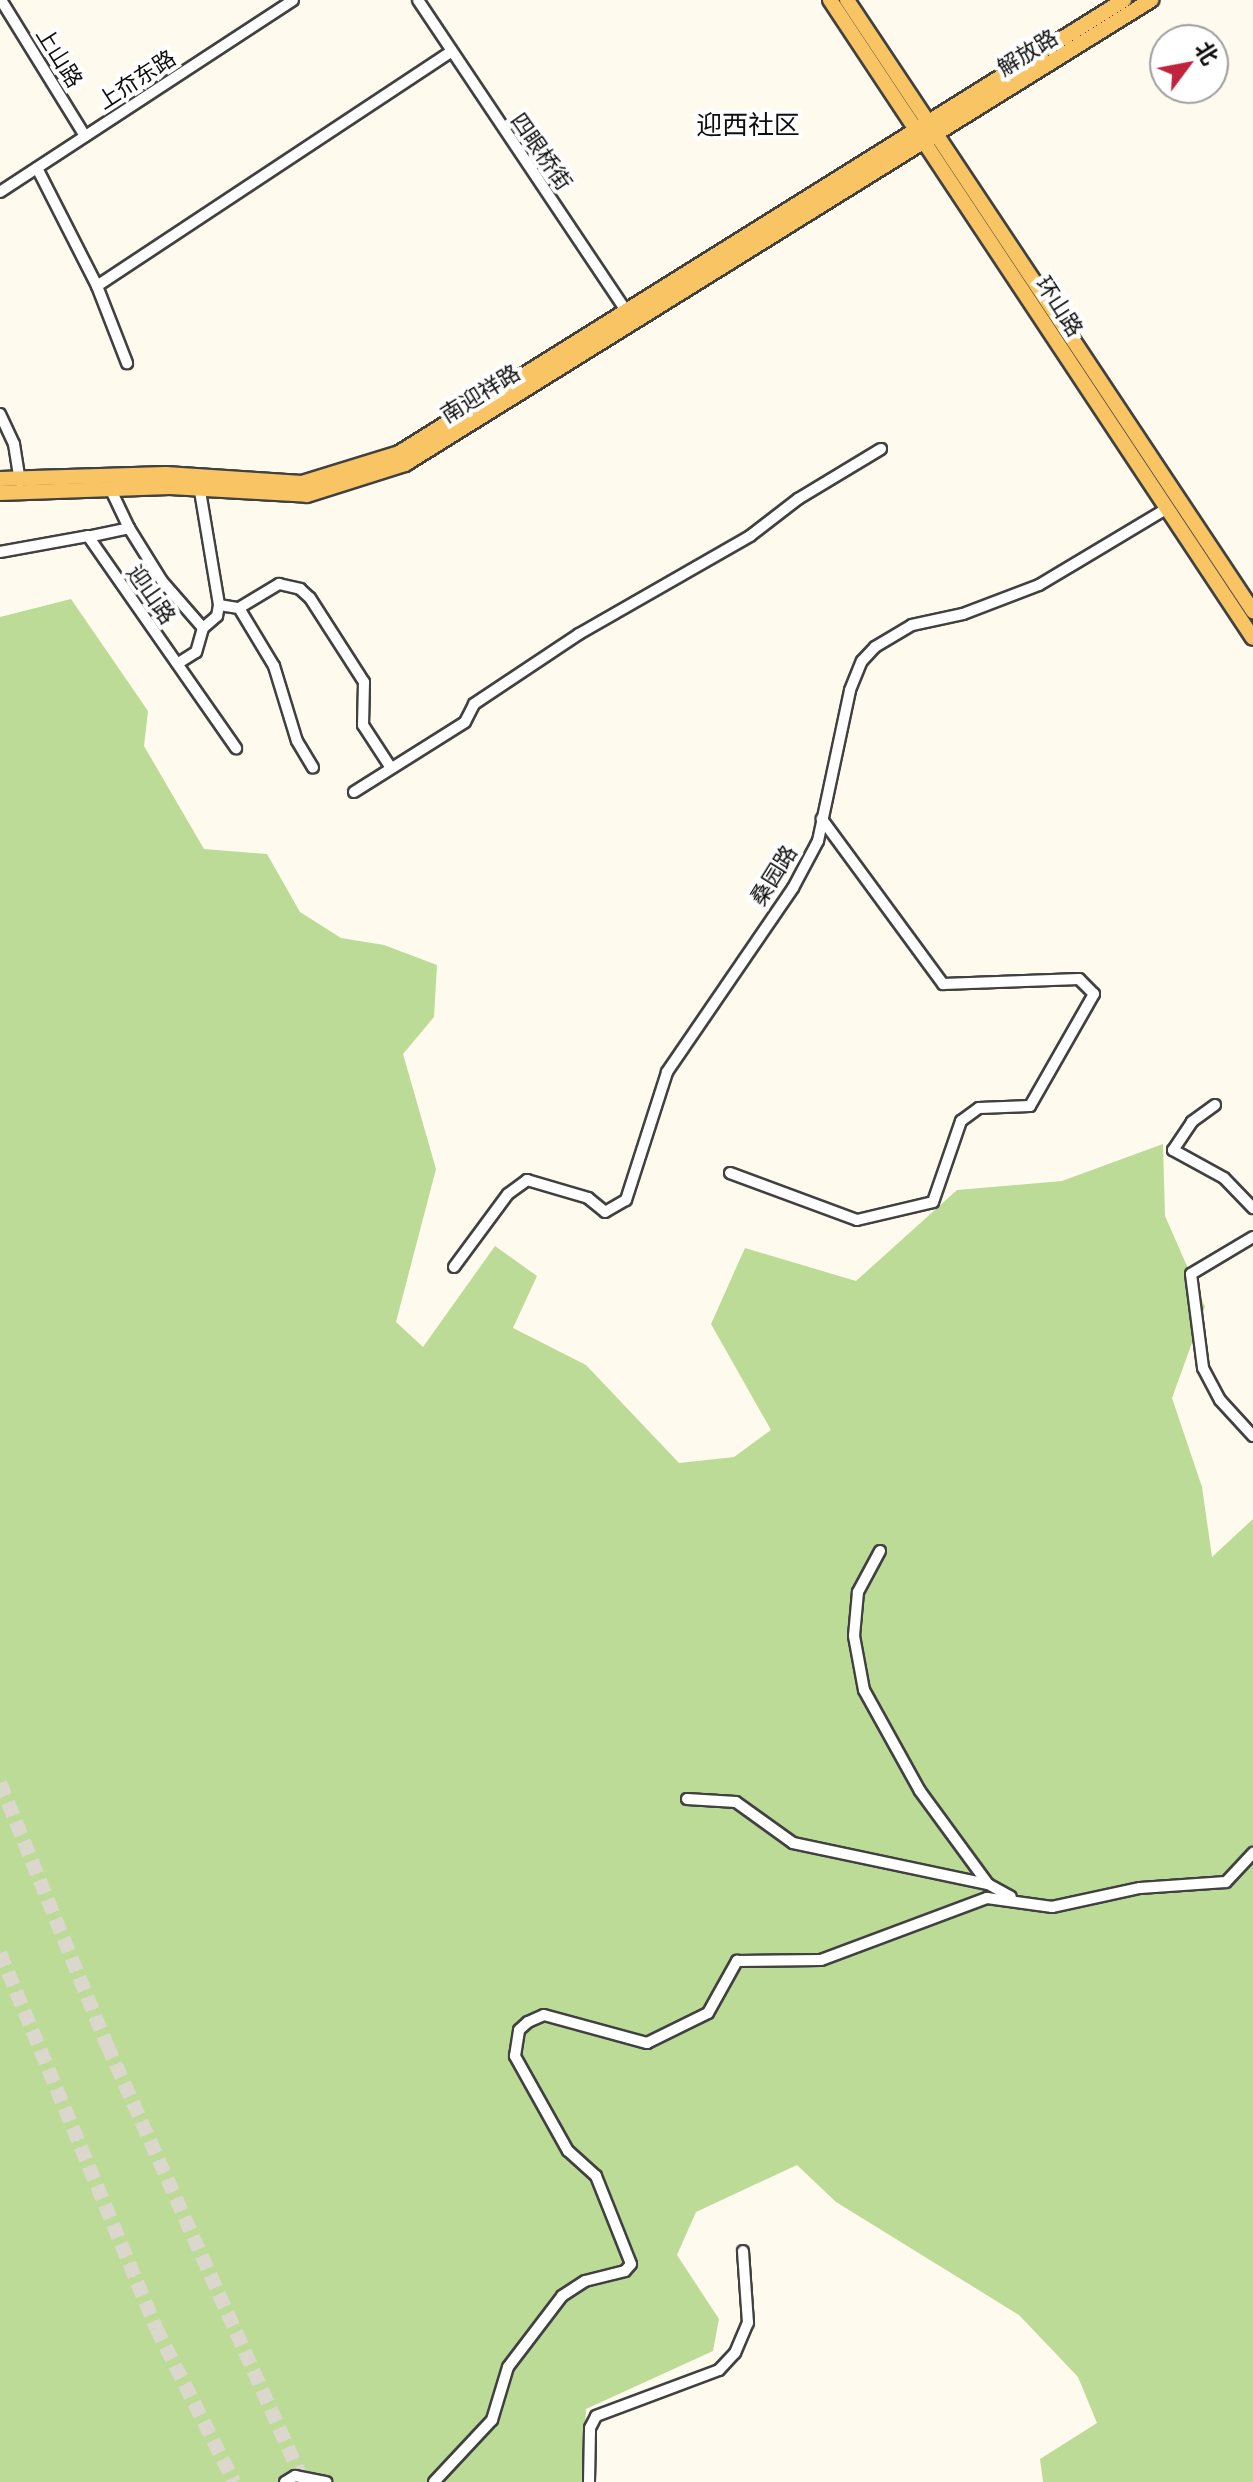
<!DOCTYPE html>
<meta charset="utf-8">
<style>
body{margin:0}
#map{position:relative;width:1253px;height:2482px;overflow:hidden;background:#fffaee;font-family:"Playfair Display","Noto Sans SC",serif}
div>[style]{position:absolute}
.forest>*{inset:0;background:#bcdb97}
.major-tunnel>*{height:14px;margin-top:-7px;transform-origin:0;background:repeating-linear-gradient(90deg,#dbd7cc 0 14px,transparent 0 21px)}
.roads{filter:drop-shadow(2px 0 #414141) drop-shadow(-2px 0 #414141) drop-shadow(0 2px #414141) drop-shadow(0 -2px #414141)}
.minor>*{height:10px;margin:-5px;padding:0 5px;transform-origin:5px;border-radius:5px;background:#fff}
.major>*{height:14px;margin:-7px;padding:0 7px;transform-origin:7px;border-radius:7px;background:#f9c564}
span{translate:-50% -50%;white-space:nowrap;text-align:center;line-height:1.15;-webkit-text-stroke:8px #fff;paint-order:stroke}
.street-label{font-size:22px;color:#0e0e0e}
.quarter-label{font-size:26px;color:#0e0e0e}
.north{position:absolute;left:1149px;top:24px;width:80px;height:80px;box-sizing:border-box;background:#fff;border:2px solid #9f9f9f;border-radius:50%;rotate:58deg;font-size:22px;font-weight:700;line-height:32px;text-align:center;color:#0e0e0e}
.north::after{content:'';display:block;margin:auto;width:28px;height:36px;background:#bf243c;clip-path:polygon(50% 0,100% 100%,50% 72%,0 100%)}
</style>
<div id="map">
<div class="forest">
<i style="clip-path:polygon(71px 599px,148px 711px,144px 746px,204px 849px,267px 854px,300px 912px,341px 938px,384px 945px,437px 965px,434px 1017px,403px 1054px,436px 1169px,396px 1322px,423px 1347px,495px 1246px,537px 1276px,513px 1328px,586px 1365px,679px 1463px,734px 1457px,771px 1430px,711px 1324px,745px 1248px,856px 1281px,957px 1190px,1062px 1181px,1163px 1144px,1165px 1216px,1205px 1307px,1172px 1398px,1202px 1487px,1212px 1557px,1253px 1519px,1253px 2482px,1043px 2482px,1040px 2459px,1097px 2423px,1078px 2377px,1019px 2315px,836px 2202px,797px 2165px,696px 2212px,677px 2255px,719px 2319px,713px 2351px,586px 2409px,582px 2482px,0 2482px,0 617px)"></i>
</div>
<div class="major-tunnel">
<i style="left:0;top:1783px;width:283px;rotate:67.8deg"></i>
<i style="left:107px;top:2045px;width:479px;rotate:65.8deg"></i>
<i style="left:0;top:1953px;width:406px;rotate:67.4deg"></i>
<i style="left:156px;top:2328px;width:173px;rotate:63.1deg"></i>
</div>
<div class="roads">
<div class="minor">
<i style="left:1px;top:0;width:160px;rotate:58.3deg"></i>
<i style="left:418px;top:0;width:378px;rotate:56.2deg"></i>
<i style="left:37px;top:168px;width:132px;rotate:63deg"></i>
<i style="left:97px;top:286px;width:83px;rotate:68.7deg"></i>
<i style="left:0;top:192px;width:350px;rotate:-33.2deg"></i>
<i style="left:97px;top:286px;width:424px;rotate:-33.5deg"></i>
<i style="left:0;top:414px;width:33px;rotate:65deg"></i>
<i style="left:14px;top:444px;width:38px;rotate:81deg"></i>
<i style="left:199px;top:485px;width:122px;rotate:80.5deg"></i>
<i style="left:219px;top:605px;width:11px;rotate:100deg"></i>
<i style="left:217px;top:616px;width:18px;rotate:139deg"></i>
<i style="left:110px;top:488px;width:44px;rotate:64.6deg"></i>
<i style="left:92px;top:536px;width:38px;rotate:-12deg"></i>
<i style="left:129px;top:528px;width:62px;rotate:58.1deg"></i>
<i style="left:162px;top:581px;width:62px;rotate:48.9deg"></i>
<i style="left:203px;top:628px;width:25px;rotate:106deg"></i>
<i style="left:196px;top:652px;width:22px;rotate:148deg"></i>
<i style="left:0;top:552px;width:89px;rotate:-10.3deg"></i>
<i style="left:88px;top:536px;width:259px;rotate:55.1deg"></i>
<i style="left:219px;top:605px;width:20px;rotate:9deg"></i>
<i style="left:239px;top:608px;width:68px;rotate:58.9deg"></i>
<i style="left:274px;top:666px;width:78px;rotate:73deg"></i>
<i style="left:297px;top:741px;width:31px;rotate:59deg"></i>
<i style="left:239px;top:608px;width:47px;rotate:-31deg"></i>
<i style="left:279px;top:584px;width:22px;rotate:13deg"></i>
<i style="left:300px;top:589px;width:13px;rotate:42deg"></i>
<i style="left:310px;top:598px;width:100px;rotate:57.3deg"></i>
<i style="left:364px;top:682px;width:43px;rotate:91.3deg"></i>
<i style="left:363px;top:725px;width:51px;rotate:56.9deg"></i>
<i style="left:354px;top:792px;width:131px;rotate:-32.2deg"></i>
<i style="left:465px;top:722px;width:20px;rotate:-63deg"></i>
<i style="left:474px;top:704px;width:126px;rotate:-33.7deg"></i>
<i style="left:579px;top:634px;width:197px;rotate:-29.8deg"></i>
<i style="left:750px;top:536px;width:61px;rotate:-37.6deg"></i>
<i style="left:798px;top:499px;width:97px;rotate:-31.1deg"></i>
<i style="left:1215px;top:1105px;width:29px;rotate:144deg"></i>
<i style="left:1192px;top:1122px;width:34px;rotate:124deg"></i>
<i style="left:1173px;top:1150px;width:58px;rotate:28.8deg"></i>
<i style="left:1224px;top:1178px;width:42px;rotate:46deg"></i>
<i style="left:730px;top:1173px;width:135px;rotate:20.3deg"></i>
<i style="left:857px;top:1220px;width:78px;rotate:-13.3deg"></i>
<i style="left:933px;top:1202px;width:86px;rotate:-70.9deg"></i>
<i style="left:961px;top:1121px;width:22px;rotate:-36deg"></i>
<i style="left:979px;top:1108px;width:51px;rotate:-2.2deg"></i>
<i style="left:1030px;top:1106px;width:129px;rotate:-60.3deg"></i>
<i style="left:1094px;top:994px;width:21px;rotate:-135deg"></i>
<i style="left:1079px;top:979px;width:136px;rotate:177.9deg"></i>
<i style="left:943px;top:984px;width:205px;rotate:-126.3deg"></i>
<i style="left:1253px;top:1237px;width:72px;rotate:149.2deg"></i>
<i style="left:1191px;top:1274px;width:95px;rotate:82.7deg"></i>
<i style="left:1203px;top:1368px;width:36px;rotate:62deg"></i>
<i style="left:1220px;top:1400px;width:49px;rotate:47.5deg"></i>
<i style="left:454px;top:1267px;width:91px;rotate:-53.5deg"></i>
<i style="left:508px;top:1194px;width:24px;rotate:-36deg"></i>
<i style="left:527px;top:1180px;width:64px;rotate:16.4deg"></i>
<i style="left:588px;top:1198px;width:22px;rotate:39deg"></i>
<i style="left:605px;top:1212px;width:24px;rotate:-30deg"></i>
<i style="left:626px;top:1200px;width:134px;rotate:-72.2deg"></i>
<i style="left:667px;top:1072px;width:223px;rotate:-55.6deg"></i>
<i style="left:793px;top:888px;width:53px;rotate:-62deg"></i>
<i style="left:818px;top:841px;width:154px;rotate:-78deg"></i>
<i style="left:850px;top:690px;width:31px;rotate:-68deg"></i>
<i style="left:862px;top:661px;width:19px;rotate:-47deg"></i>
<i style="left:875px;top:647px;width:43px;rotate:-30.7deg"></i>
<i style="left:912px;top:625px;width:52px;rotate:-12.2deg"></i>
<i style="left:963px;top:614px;width:81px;rotate:-20.9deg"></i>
<i style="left:1039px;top:585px;width:148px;rotate:-30.9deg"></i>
<i style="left:880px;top:1551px;width:47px;rotate:118.2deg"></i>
<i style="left:858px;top:1592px;width:44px;rotate:95.2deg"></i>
<i style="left:854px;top:1636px;width:55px;rotate:79.5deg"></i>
<i style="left:864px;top:1690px;width:115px;rotate:61deg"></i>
<i style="left:920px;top:1791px;width:115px;rotate:53.8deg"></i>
<i style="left:687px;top:1799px;width:49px;rotate:3.5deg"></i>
<i style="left:736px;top:1802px;width:70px;rotate:35.7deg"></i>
<i style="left:793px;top:1843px;width:199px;rotate:11.9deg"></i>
<i style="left:988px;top:1884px;width:26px;rotate:29deg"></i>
<i style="left:285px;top:2482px;width:12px;rotate:-31deg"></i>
<i style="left:295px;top:2476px;width:32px;rotate:11deg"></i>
<i style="left:434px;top:2482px;width:85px;rotate:-46.9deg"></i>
<i style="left:492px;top:2420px;width:55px;rotate:-73.2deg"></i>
<i style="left:508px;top:2367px;width:89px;rotate:-52.7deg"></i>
<i style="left:562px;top:2296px;width:27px;rotate:-33deg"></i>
<i style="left:585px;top:2281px;width:41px;rotate:-14deg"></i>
<i style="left:625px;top:2271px;width:9px;rotate:-49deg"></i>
<i style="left:631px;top:2264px;width:95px;rotate:-111.7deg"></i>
<i style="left:596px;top:2176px;width:38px;rotate:-138deg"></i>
<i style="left:568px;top:2151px;width:109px;rotate:-119.2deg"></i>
<i style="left:515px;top:2056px;width:26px;rotate:-81deg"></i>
<i style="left:519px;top:2030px;width:12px;rotate:-42deg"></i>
<i style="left:528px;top:2022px;width:17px;rotate:-24deg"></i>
<i style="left:544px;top:2015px;width:107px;rotate:15.2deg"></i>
<i style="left:647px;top:2043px;width:68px;rotate:-26.2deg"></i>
<i style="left:708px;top:2013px;width:60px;rotate:-60.9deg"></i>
<i style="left:737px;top:1961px;width:84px;rotate:-0.7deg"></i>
<i style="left:821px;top:1960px;width:177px;rotate:-20.5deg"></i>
<i style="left:987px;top:1898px;width:66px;rotate:7.9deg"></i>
<i style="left:1052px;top:1907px;width:90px;rotate:-12.2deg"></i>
<i style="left:1140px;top:1888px;width:86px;rotate:-4deg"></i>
<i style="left:1226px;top:1882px;width:40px;rotate:-47deg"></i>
<i style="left:589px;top:2482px;width:54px;rotate:-88.9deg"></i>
<i style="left:590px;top:2428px;width:13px;rotate:-63deg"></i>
<i style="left:596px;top:2416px;width:131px;rotate:-20.5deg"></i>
<i style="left:719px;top:2370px;width:23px;rotate:-47deg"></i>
<i style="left:735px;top:2353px;width:33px;rotate:-67deg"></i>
<i style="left:748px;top:2323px;width:72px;rotate:-94deg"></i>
</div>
<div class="major">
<i style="left:830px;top:0;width:765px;rotate:56.46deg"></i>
<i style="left:847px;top:0;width:734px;rotate:56.4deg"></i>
<i style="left:0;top:479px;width:166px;rotate:-1.7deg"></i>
<i style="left:166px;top:474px;width:136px;rotate:3.8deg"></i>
<i style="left:302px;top:483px;width:102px;rotate:-17.2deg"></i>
<i style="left:399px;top:453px;width:855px;rotate:-32deg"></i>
<i style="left:0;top:493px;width:170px;rotate:-2deg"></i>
<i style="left:170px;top:487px;width:137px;rotate:3.3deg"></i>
<i style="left:307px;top:495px;width:103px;rotate:-17.6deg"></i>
<i style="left:405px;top:464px;width:879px;rotate:-31.88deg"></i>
</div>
</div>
<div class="street-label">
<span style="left:1027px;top:52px;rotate:-32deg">解放路</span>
<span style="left:60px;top:57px;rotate:58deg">上山路</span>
<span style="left:136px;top:79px;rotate:-33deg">上夼东路</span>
<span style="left:542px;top:151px;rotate:55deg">四眼桥街</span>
<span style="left:1060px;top:306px;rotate:57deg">环山路</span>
<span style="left:480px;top:393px;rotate:-32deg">南迎祥路</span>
<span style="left:152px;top:594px;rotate:55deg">迎山路</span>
<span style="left:773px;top:875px;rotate:-58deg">桑园路</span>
</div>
<div class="quarter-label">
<span style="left:748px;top:124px">迎西社区</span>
</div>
<div class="north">北</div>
</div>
